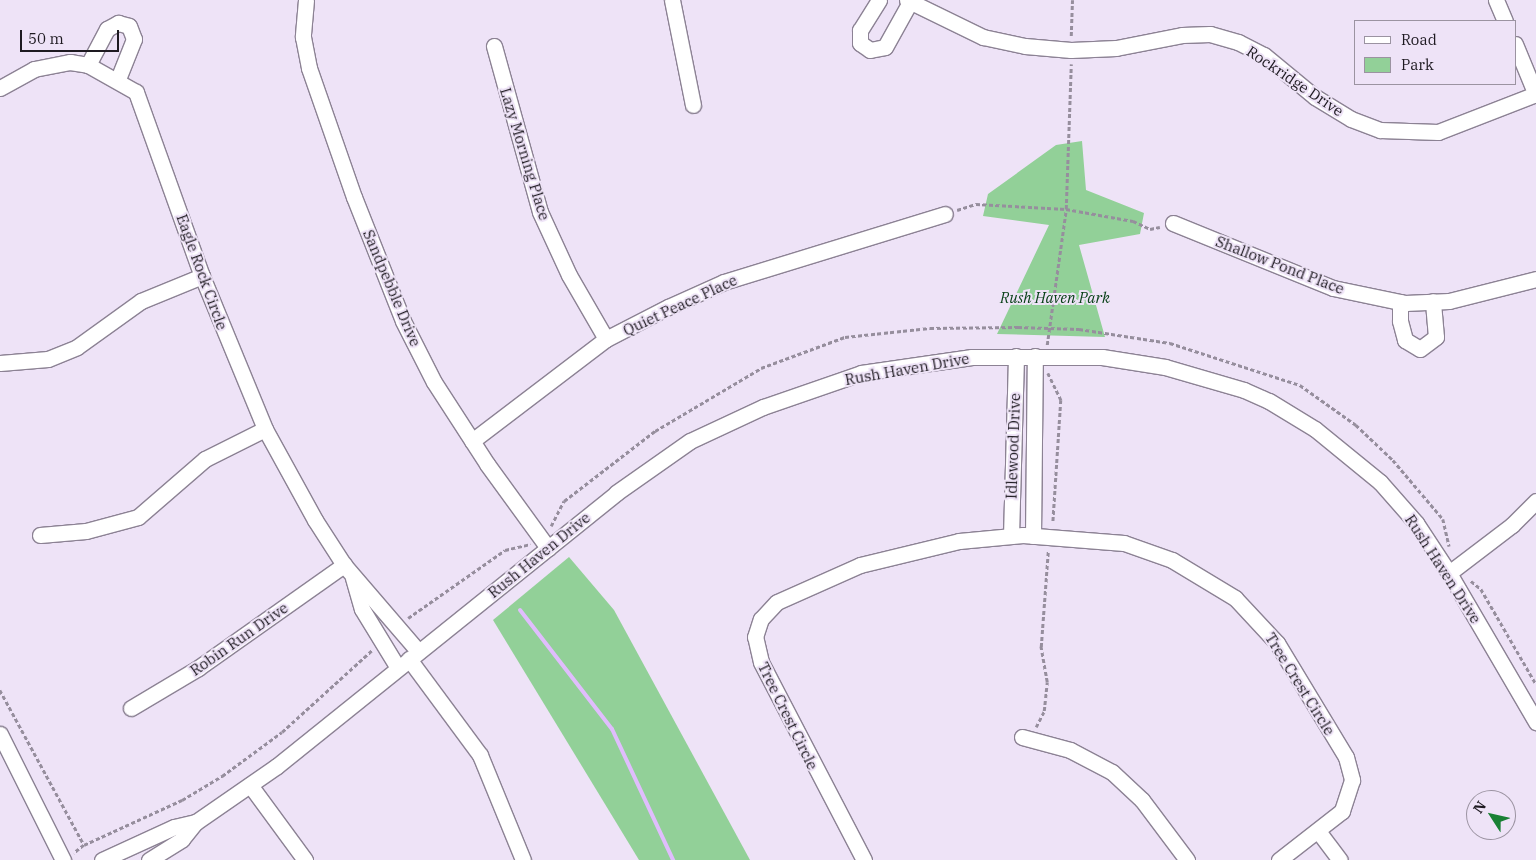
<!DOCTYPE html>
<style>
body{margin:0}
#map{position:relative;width:1536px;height:860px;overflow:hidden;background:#eee3f7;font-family:"IBM Plex Serif",serif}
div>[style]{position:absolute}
.green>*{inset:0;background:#92d098}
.stream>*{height:4px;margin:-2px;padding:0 2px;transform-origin:2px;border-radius:2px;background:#e0bdfd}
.path>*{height:2.5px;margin-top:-1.25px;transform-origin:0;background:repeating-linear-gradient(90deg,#968e9d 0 4px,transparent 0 6.5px)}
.roads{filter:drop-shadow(1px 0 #8c8294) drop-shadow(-1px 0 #8c8294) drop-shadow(0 1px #8c8294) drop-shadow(0 -1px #8c8294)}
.minor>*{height:15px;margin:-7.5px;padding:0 7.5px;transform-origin:7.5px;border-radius:7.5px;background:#fff}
span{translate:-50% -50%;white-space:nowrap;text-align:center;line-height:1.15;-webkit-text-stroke:4px #eee3f7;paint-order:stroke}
.street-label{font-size:15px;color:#1e1a21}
.park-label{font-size:15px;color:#084017;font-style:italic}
.legend{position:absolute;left:1354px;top:20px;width:162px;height:65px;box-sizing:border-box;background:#eee3f7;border:1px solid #9b93a1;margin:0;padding:6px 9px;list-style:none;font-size:15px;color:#1e1a21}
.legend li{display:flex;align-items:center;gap:10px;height:25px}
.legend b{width:25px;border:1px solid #9b93a1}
.north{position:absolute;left:1466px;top:790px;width:50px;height:50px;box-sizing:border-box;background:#eee3f7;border:1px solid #9b93a1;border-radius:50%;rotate:305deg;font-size:14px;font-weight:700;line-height:20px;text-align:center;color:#1e1a21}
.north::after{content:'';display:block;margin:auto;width:18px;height:22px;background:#1a8135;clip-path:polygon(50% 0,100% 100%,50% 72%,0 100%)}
.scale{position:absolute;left:20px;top:30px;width:99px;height:22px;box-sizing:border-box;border:2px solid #1e1a21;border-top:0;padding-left:6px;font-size:15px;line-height:18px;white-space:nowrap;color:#1e1a21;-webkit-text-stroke:4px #eee3f7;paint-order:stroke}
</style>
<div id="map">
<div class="green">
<i style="clip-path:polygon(1082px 141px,1086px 190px,1144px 213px,1140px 234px,1079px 245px,1105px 337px,997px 334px,1049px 225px,983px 216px,988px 194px,1056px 145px)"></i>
<i style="clip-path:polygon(569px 557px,614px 610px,750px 860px,639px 860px,493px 620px)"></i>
</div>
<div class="stream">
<i style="left:520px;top:610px;width:150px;rotate:52.3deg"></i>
<i style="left:612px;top:729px;width:145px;rotate:65deg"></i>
</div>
<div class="path">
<i style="left:1071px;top:36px;width:36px;rotate:-88deg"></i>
<i style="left:957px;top:210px;width:20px;rotate:-18deg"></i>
<i style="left:976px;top:204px;width:90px;rotate:3.2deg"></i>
<i style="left:1066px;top:209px;width:68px;rotate:10.2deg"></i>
<i style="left:1133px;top:221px;width:19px;rotate:25deg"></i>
<i style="left:1150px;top:229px;width:10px;rotate:-11deg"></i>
<i style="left:1047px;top:345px;width:137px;rotate:-82deg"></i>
<i style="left:1066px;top:209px;width:145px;rotate:-88deg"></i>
<i style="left:1048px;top:373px;width:30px;rotate:64deg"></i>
<i style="left:1061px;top:400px;width:123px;rotate:93.7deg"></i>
<i style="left:551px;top:526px;width:28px;rotate:-63deg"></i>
<i style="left:564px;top:501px;width:115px;rotate:-37.6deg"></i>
<i style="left:655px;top:431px;width:123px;rotate:-30.7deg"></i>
<i style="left:761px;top:368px;width:90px;rotate:-20.3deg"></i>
<i style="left:845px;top:337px;width:85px;rotate:-6deg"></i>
<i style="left:930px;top:328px;width:88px;rotate:-0.7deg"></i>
<i style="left:1018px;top:327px;width:61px;rotate:1.9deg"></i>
<i style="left:1079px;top:329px;width:92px;rotate:8.7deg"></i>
<i style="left:1170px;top:343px;width:137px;rotate:17.9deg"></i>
<i style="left:1300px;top:385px;width:69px;rotate:35.5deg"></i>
<i style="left:1356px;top:425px;width:51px;rotate:43.4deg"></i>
<i style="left:1393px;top:460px;width:77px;rotate:49.7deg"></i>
<i style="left:1443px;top:519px;width:28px;rotate:77deg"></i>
<i style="left:1471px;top:581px;width:13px;rotate:39deg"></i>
<i style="left:1481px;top:589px;width:110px;rotate:59.9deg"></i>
<i style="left:408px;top:618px;width:118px;rotate:-35deg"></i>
<i style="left:505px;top:550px;width:26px;rotate:-13deg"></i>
<i style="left:0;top:690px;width:176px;rotate:61.5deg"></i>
<i style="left:84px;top:845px;width:13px;rotate:141deg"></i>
<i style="left:1036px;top:727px;width:18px;rotate:-63deg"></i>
<i style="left:1044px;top:711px;width:29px;rotate:-84deg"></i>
<i style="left:1047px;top:682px;width:36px;rotate:-100deg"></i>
<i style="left:1041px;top:647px;width:96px;rotate:-85.8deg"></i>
<i style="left:84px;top:845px;width:108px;rotate:-24.7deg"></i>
<i style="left:182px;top:800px;width:47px;rotate:-31deg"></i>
<i style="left:222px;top:776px;width:74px;rotate:-36.3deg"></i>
<i style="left:282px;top:732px;width:122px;rotate:-42.3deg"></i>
</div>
<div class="roads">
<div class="minor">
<i style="left:306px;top:0;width:37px;rotate:95deg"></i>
<i style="left:303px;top:37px;width:32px;rotate:79deg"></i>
<i style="left:309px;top:68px;width:137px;rotate:70.8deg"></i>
<i style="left:354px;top:197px;width:133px;rotate:68.4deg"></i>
<i style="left:403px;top:321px;width:68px;rotate:63.1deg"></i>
<i style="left:434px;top:382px;width:98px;rotate:57.1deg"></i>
<i style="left:487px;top:464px;width:104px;rotate:54deg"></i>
<i style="left:672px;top:0;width:107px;rotate:78.7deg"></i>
<i style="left:879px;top:0;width:36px;rotate:122deg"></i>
<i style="left:860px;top:30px;width:13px;rotate:90deg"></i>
<i style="left:860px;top:43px;width:12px;rotate:35deg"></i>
<i style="left:870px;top:50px;width:15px;rotate:-11deg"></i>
<i style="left:885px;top:47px;width:51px;rotate:-60.9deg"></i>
<i style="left:907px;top:0;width:85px;rotate:26deg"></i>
<i style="left:983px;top:37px;width:43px;rotate:12.1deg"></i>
<i style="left:1025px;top:46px;width:46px;rotate:5deg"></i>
<i style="left:1071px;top:50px;width:45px;rotate:-2.5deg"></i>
<i style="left:1116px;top:48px;width:67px;rotate:-11.1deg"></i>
<i style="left:1182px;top:35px;width:28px;rotate:-2deg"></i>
<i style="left:1210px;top:34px;width:29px;rotate:16deg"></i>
<i style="left:1238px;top:42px;width:29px;rotate:27deg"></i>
<i style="left:1264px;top:55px;width:66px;rotate:39.5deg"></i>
<i style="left:1315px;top:97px;width:42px;rotate:31.4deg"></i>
<i style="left:1351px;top:119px;width:31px;rotate:21deg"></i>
<i style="left:1380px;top:130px;width:58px;rotate:2deg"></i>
<i style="left:1438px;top:132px;width:105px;rotate:-21.2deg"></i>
<i style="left:1496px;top:0;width:23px;rotate:67deg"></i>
<i style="left:1515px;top:44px;width:55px;rotate:67.6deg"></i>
<i style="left:494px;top:46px;width:172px;rotate:74.5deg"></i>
<i style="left:540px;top:212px;width:69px;rotate:65.3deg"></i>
<i style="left:569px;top:275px;width:74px;rotate:60deg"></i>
<i style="left:88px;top:65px;width:41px;rotate:-62.2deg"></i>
<i style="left:107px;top:29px;width:13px;rotate:-29deg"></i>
<i style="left:118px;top:23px;width:11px;rotate:15deg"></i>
<i style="left:129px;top:26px;width:14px;rotate:69deg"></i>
<i style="left:134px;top:39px;width:43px;rotate:111.8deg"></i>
<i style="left:0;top:88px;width:39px;rotate:-29deg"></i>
<i style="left:34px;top:69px;width:37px;rotate:-11deg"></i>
<i style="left:70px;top:62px;width:18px;rotate:9deg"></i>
<i style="left:88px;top:65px;width:55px;rotate:29.4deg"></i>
<i style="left:136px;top:92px;width:195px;rotate:70.3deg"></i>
<i style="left:202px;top:276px;width:165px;rotate:67.6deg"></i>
<i style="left:265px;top:429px;width:104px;rotate:61.2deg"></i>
<i style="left:315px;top:520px;width:54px;rotate:57.2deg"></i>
<i style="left:344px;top:565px;width:113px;rotate:49.3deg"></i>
<i style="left:1173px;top:223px;width:173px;rotate:22.1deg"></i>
<i style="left:1333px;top:288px;width:74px;rotate:11.8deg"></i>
<i style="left:1405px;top:303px;width:44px;rotate:-2.6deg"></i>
<i style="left:1449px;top:301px;width:90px;rotate:-14.2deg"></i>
<i style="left:1400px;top:302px;width:19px;rotate:90deg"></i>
<i style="left:1400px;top:321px;width:20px;rotate:75deg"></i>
<i style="left:1405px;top:340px;width:17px;rotate:31deg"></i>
<i style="left:1420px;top:349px;width:20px;rotate:-37deg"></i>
<i style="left:1436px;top:337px;width:36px;rotate:-95deg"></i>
<i style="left:0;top:363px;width:48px;rotate:-4.8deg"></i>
<i style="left:48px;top:359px;width:31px;rotate:-22deg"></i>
<i style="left:77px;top:347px;width:79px;rotate:-35.7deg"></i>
<i style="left:141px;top:301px;width:66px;rotate:-22.3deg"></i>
<i style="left:472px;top:441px;width:168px;rotate:-37.3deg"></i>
<i style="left:606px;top:339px;width:70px;rotate:-27.3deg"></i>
<i style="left:668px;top:307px;width:61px;rotate:-24.1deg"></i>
<i style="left:724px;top:282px;width:231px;rotate:-17.1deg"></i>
<i style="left:40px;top:535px;width:46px;rotate:-5deg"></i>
<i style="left:86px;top:531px;width:54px;rotate:-15.1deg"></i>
<i style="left:138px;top:517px;width:89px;rotate:-40.9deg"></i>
<i style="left:205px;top:459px;width:67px;rotate:-26.6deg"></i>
<i style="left:1011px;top:536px;width:180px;rotate:-88.4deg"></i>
<i style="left:1033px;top:536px;width:180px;rotate:-89.4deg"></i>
<i style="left:1449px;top:573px;width:79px;rotate:-37.3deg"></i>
<i style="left:1512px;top:525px;width:34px;rotate:-45deg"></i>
<i style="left:353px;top:578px;width:32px;rotate:74deg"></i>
<i style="left:362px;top:609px;width:69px;rotate:58.6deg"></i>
<i style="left:409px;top:659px;width:119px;rotate:53.5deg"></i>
<i style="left:480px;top:755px;width:113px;rotate:67.7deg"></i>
<i style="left:131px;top:708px;width:78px;rotate:-30.8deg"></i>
<i style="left:198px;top:668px;width:179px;rotate:-35.2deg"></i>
<i style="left:0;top:734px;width:141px;rotate:63.4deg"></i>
<i style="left:1022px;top:737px;width:50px;rotate:15.2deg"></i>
<i style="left:1070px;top:750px;width:47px;rotate:27.6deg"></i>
<i style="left:1112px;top:772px;width:41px;rotate:43deg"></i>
<i style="left:1142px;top:800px;width:75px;rotate:53.1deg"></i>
<i style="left:250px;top:785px;width:93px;rotate:53.7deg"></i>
<i style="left:1318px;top:831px;width:36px;rotate:53deg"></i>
<i style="left:102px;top:860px;width:79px;rotate:-24.6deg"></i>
<i style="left:174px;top:827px;width:23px;rotate:-13deg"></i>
<i style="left:149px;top:860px;width:39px;rotate:-32deg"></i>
<i style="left:182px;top:839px;width:22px;rotate:-51deg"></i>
<i style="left:196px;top:822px;width:98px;rotate:-34.7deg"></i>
<i style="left:277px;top:766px;width:435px;rotate:-38.8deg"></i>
<i style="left:616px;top:493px;width:90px;rotate:-35.1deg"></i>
<i style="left:690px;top:441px;width:81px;rotate:-25deg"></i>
<i style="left:763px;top:407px;width:104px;rotate:-19.1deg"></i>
<i style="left:861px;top:373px;width:112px;rotate:-8.2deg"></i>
<i style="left:972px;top:357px;width:130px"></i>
<i style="left:1102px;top:357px;width:64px;rotate:9deg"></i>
<i style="left:1165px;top:367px;width:82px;rotate:16.2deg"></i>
<i style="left:1244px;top:390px;width:27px;rotate:24deg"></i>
<i style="left:1269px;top:401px;width:54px;rotate:31.3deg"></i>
<i style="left:1315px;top:429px;width:84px;rotate:39.2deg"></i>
<i style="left:1380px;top:482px;width:55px;rotate:48.7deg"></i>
<i style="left:1416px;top:523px;width:60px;rotate:56.6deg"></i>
<i style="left:1449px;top:573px;width:173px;rotate:59.7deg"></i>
<i style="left:864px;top:860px;width:223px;rotate:-117.5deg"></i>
<i style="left:761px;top:662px;width:26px;rotate:-103deg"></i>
<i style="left:755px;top:637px;width:19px;rotate:-72deg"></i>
<i style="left:761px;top:619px;width:23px;rotate:-47deg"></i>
<i style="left:777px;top:602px;width:91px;rotate:-24deg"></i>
<i style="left:860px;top:565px;width:102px;rotate:-13.6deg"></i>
<i style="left:959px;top:541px;width:64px;rotate:-5.4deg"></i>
<i style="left:1023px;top:535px;width:101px;rotate:4.5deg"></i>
<i style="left:1124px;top:543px;width:51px;rotate:19.5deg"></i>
<i style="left:1172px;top:560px;width:74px;rotate:31.1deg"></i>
<i style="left:1235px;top:598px;width:62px;rotate:47deg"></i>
<i style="left:1277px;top:643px;width:133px;rotate:58.8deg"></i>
<i style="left:1346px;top:757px;width:24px;rotate:75deg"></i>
<i style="left:1352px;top:780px;width:33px;rotate:108deg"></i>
<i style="left:1342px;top:811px;width:80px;rotate:142.1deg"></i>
</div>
</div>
<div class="street-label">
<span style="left:1295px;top:81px;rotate:34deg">Rockridge Drive</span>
<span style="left:525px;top:154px;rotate:73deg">Lazy Morning Place</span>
<span style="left:1280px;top:265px;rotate:21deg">Shallow Pond Place</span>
<span style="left:202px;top:272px;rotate:70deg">Eagle Rock Circle</span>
<span style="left:392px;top:288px;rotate:67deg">Sandpebble Drive</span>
<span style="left:680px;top:305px;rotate:-25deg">Quiet Peace Place</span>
<span style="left:907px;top:369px;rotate:-10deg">Rush Haven Drive</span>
<span style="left:1013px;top:446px;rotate:-88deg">Idlewood Drive</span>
<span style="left:539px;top:555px;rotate:-39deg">Rush Haven Drive</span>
<span style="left:1443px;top:569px;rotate:57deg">Rush Haven Drive</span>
<span style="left:239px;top:639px;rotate:-35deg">Robin Run Drive</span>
<span style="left:1300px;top:684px;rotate:58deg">Tree Crest Circle</span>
<span style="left:788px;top:716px;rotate:64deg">Tree Crest Circle</span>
</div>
<div class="park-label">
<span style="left:1055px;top:298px">Rush Haven Park</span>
</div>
<ul class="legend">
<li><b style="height:6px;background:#fff"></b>Road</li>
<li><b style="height:14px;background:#92d098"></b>Park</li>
</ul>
<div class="north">N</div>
<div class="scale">50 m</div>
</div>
